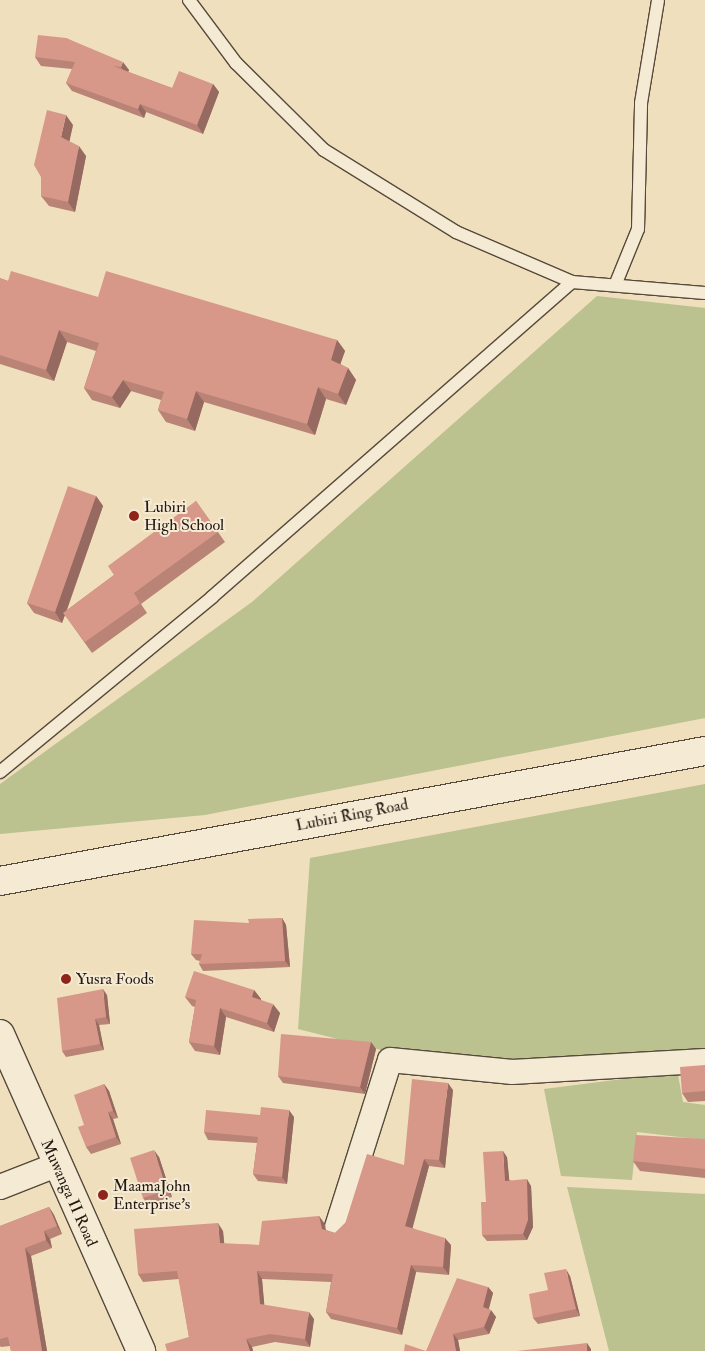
<!DOCTYPE html>
<style>
body{margin:0}
#map{position:relative;width:705px;height:1351px;overflow:hidden;background:#efdfbc;font-family:"IM FELL Double Pica",serif}
div>[style]{position:absolute}
.green>*{inset:0;background:#bbc18f}
.roads{filter:drop-shadow(1px 0 #564a3c) drop-shadow(-1px 0 #564a3c) drop-shadow(0 1px #564a3c) drop-shadow(0 -1px #564a3c)}
.service>*{height:12px;margin:-6px;padding:0 6px;transform-origin:6px;border-radius:6px;background:#f5ead3}
.minor>*{height:24px;margin:-12px;padding:0 12px;transform-origin:12px;border-radius:12px;background:#f5ead3}
.tertiary>*{height:28px;margin:-14px;padding:0 14px;transform-origin:14px;border-radius:14px;background:#f5ead3}
.secondary>*{height:28px;margin:-14px;padding:0 14px;transform-origin:14px;border-radius:14px;background:#f5ead3}
.wall>*{inset:0;background:#b98376}
.shaded-wall>*{inset:0;background:#966a60}
.building>*{inset:0;background:#d79889}
.dots>*{width:14px;height:14px;translate:-50% -50%;box-sizing:border-box;border:2px solid #f5ead3;border-radius:50%}
span{translate:-50% -50%;white-space:nowrap;text-align:center;line-height:1.15;-webkit-text-stroke:4px #f5ead3;paint-order:stroke}
.poi-label{font-size:16px;color:#231811}
.left{translate:0 -50%;text-align:left}
.street-label{font-size:16px;color:#231811}
</style>
<div id="map">
<div class="green">
<i style="clip-path:polygon(597px 296px,705px 308px,705px 718px,205px 815px,0 834px,0 784px,252px 602px)"></i>
<i style="clip-path:polygon(705px 784px,705px 1060px,413px 1058px,298px 1029px,310px 858px)"></i>
<i style="clip-path:polygon(654px 1075px,678px 1075px,683px 1102px,705px 1105px,705px 1140px,637px 1132px,632px 1180px,561px 1176px,544px 1089px)"></i>
<i style="clip-path:polygon(567px 1187px,705px 1194px,705px 1351px,609px 1351px)"></i>
</div>
<div class="roads">
<div class="service">
<i style="left:189px;top:0;width:79px;rotate:53.3deg"></i>
<i style="left:236px;top:63px;width:124px;rotate:44.7deg"></i>
<i style="left:324px;top:150px;width:155px;rotate:31.8deg"></i>
<i style="left:456px;top:232px;width:126px;rotate:23.3deg"></i>
<i style="left:572px;top:282px;width:133px;rotate:4.7deg"></i>
<i style="left:616px;top:283px;width:58px;rotate:-67.8deg"></i>
<i style="left:638px;top:229px;width:126px;rotate:-88.6deg"></i>
<i style="left:641px;top:103px;width:104px;rotate:-80.6deg"></i>
<i style="left:0;top:772px;width:275px;rotate:-39.5deg"></i>
<i style="left:212px;top:597px;width:478px;rotate:-41.2deg"></i>
</div>
<div class="minor">
<i style="left:0;top:1187px;width:60px;rotate:-21.4deg"></i>
<i style="left:337px;top:1227px;width:175px;rotate:-72.4deg"></i>
<i style="left:390px;top:1060px;width:123px;rotate:5.6deg"></i>
<i style="left:512px;top:1072px;width:193px;rotate:-3.3deg"></i>
</div>
<div class="tertiary">
<i style="left:0;top:1034px;width:347px;rotate:66deg"></i>
</div>
<div class="secondary">
<i style="left:0;top:881px;width:717px;rotate:-10.45deg"></i>
</div>
</div>
<div class="wall">
<i style="clip-path:polygon(66px 38px,129px 70px,128px 72px,172px 88px,213px 84px,219px 92px,203px 134px,146px 112px,144px 118px,72px 91px,66px 83px,72px 69px,41px 66px,35px 57px)"></i>
<i style="clip-path:polygon(73px 125px,69px 141px,86px 156px,75px 212px,49px 206px,41px 196px)"></i>
<i style="clip-path:polygon(0 278px,8px 281px,337px 340px,345px 351px,340px 364px,348px 368px,356px 380px,346px 405px,326px 399px,315px 435px,204px 402px,195px 431px,166px 422px,158px 410px,161px 400px,131px 391px,120px 408px,92px 400px,84px 388px,96px 351px,67px 342px,54px 381px,0 364px)"></i>
<i style="clip-path:polygon(96px 496px,103px 506px,67px 610px,114px 575px,196px 501px,225px 542px,141px 604px,147px 613px,92px 653px,65px 615px,62px 623px,34px 613px,27px 603px)"></i>
<i style="clip-path:polygon(282px 918px,286px 925px,290px 967px,203px 971px,199px 964px,200px 961px,196px 960px,191px 954px,249px 923px)"></i>
<i style="clip-path:polygon(254px 990px,261px 999px,261px 1000px,280px 1013px,274px 1032px,226px 1017px,220px 1055px,195px 1051px,189px 1042px,195px 1007px,192px 1006px,185px 997px)"></i>
<i style="clip-path:polygon(107px 995px,110px 1024px,99px 1025px,104px 1050px,66px 1057px,62px 1051px)"></i>
<i style="clip-path:polygon(371px 1042px,376px 1049px,365px 1094px,283px 1083px,278px 1076px)"></i>
<i style="clip-path:polygon(705px 1065px,705px 1101px,688px 1102px,682px 1093px)"></i>
<i style="clip-path:polygon(104px 1084px,109px 1091px,118px 1118px,113px 1119px,121px 1144px,91px 1154px,86px 1147px,84px 1125px)"></i>
<i style="clip-path:polygon(453px 1090px,445px 1168px,429px 1166px,412px 1228px,451px 1245px,449px 1275px,416px 1272px,402px 1335px,331px 1319px,326px 1312px,331px 1282px,262px 1279px,264px 1305px,314px 1319px,310px 1347px,275px 1342px,252px 1347px,253px 1351px,167px 1351px,189px 1337px,179px 1279px,143px 1282px,138px 1274px,223px 1231px,224px 1244px,259px 1245px,319px 1216px,324px 1223px,326px 1230px,335px 1233px,404px 1165px)"></i>
<i style="clip-path:polygon(260px 1115px,294px 1117px,287px 1184px,258px 1181px,253px 1174px,257px 1143px,208px 1140px,204px 1132px)"></i>
<i style="clip-path:polygon(705px 1139px,705px 1178px,640px 1171px,633px 1161px)"></i>
<i style="clip-path:polygon(159px 1157px,172px 1197px,148px 1205px,143px 1198px)"></i>
<i style="clip-path:polygon(507px 1157px,509px 1180px,531px 1186px,533px 1227px,527px 1240px,487px 1241px,482px 1235px,486px 1202px)"></i>
<i style="clip-path:polygon(49px 1207px,54px 1215px,62px 1234px,50px 1239px,52px 1248px,31px 1256px,47px 1351px,11px 1351px,10px 1346px,1px 1347px,0 1346px,0 1226px)"></i>
<i style="clip-path:polygon(570px 1276px,580px 1316px,538px 1324px,533px 1318px,548px 1290px)"></i>
<i style="clip-path:polygon(488px 1287px,493px 1293px,489px 1309px,496px 1317px,489px 1334px,458px 1340px,460px 1351px,404px 1351px,426px 1351px)"></i>
</div>
<div class="shaded-wall">
<i style="clip-path:polygon(123px 62px,129px 70px,127px 75px,121px 67px)"></i>
<i style="clip-path:polygon(213px 84px,219px 92px,203px 134px,197px 125px)"></i>
<i style="clip-path:polygon(140px 104px,146px 112px,144px 118px,138px 109px)"></i>
<i style="clip-path:polygon(66px 115px,73px 125px,68px 148px,61px 137px)"></i>
<i style="clip-path:polygon(79px 146px,86px 156px,75px 212px,68px 202px)"></i>
<i style="clip-path:polygon(59px 330px,67px 342px,54px 381px,46px 370px)"></i>
<i style="clip-path:polygon(337px 340px,345px 351px,338px 371px,331px 360px)"></i>
<i style="clip-path:polygon(348px 368px,356px 380px,346px 405px,338px 394px)"></i>
<i style="clip-path:polygon(123px 380px,131px 391px,120px 408px,112px 397px)"></i>
<i style="clip-path:polygon(318px 387px,326px 399px,315px 435px,307px 424px)"></i>
<i style="clip-path:polygon(196px 391px,204px 402px,195px 431px,187px 419px)"></i>
<i style="clip-path:polygon(96px 496px,103px 506px,62px 623px,55px 612px)"></i>
<i style="clip-path:polygon(282px 918px,286px 925px,290px 967px,285px 961px)"></i>
<i style="clip-path:polygon(103px 989px,107px 995px,110px 1024px,106px 1017px)"></i>
<i style="clip-path:polygon(254px 990px,261px 999px,258px 1006px,252px 997px)"></i>
<i style="clip-path:polygon(273px 1004px,280px 1013px,274px 1032px,267px 1023px)"></i>
<i style="clip-path:polygon(220px 1008px,226px 1017px,220px 1055px,214px 1046px)"></i>
<i style="clip-path:polygon(95px 1019px,99px 1025px,104px 1050px,100px 1044px)"></i>
<i style="clip-path:polygon(371px 1042px,376px 1049px,365px 1094px,360px 1087px)"></i>
<i style="clip-path:polygon(448px 1083px,453px 1090px,445px 1168px,439px 1160px)"></i>
<i style="clip-path:polygon(104px 1084px,109px 1091px,118px 1118px,113px 1111px)"></i>
<i style="clip-path:polygon(289px 1110px,294px 1117px,287px 1184px,282px 1177px)"></i>
<i style="clip-path:polygon(108px 1112px,113px 1119px,121px 1144px,116px 1137px)"></i>
<i style="clip-path:polygon(154px 1150px,159px 1157px,172px 1197px,167px 1190px)"></i>
<i style="clip-path:polygon(503px 1151px,507px 1157px,510px 1187px,505px 1181px)"></i>
<i style="clip-path:polygon(424px 1159px,429px 1166px,411px 1234px,405px 1226px)"></i>
<i style="clip-path:polygon(527px 1179px,531px 1186px,533px 1227px,527px 1240px,523px 1234px)"></i>
<i style="clip-path:polygon(49px 1207px,54px 1215px,62px 1234px,57px 1226px)"></i>
<i style="clip-path:polygon(319px 1216px,324px 1223px,327px 1237px,322px 1229px)"></i>
<i style="clip-path:polygon(218px 1223px,223px 1231px,225px 1251px,220px 1243px)"></i>
<i style="clip-path:polygon(44px 1231px,50px 1239px,52px 1248px,46px 1240px)"></i>
<i style="clip-path:polygon(445px 1238px,451px 1245px,449px 1275px,443px 1267px)"></i>
<i style="clip-path:polygon(25px 1248px,31px 1256px,47px 1351px,42px 1351px)"></i>
<i style="clip-path:polygon(411px 1265px,416px 1272px,402px 1335px,397px 1328px)"></i>
<i style="clip-path:polygon(566px 1269px,570px 1276px,580px 1316px,576px 1309px)"></i>
<i style="clip-path:polygon(257px 1271px,262px 1279px,265px 1312px,260px 1304px)"></i>
<i style="clip-path:polygon(488px 1287px,493px 1293px,487px 1314px,483px 1307px)"></i>
<i style="clip-path:polygon(491px 1310px,496px 1317px,489px 1334px,484px 1327px)"></i>
<i style="clip-path:polygon(309px 1312px,314px 1319px,310px 1347px,305px 1339px)"></i>
<i style="clip-path:polygon(453px 1334px,458px 1340px,460px 1351px,456px 1351px)"></i>
<i style="clip-path:polygon(246px 1339px,252px 1347px,253px 1351px,250px 1351px)"></i>
<i style="clip-path:polygon(587px 1343px,591px 1349px,591px 1351px,587px 1351px)"></i>
</div>
<div class="building">
<i style="clip-path:polygon(38px 35px,66px 38px,123px 62px,121px 67px,113px 66px,172px 88px,179px 71px,213px 84px,197px 125px,140px 104px,138px 109px,66px 83px,75px 62px,35px 57px)"></i>
<i style="clip-path:polygon(47px 110px,66px 115px,61px 137px,79px 146px,68px 202px,41px 196px,41px 177px,34px 165px)"></i>
<i style="clip-path:polygon(11px 271px,98px 297px,106px 271px,337px 340px,331px 360px,348px 368px,338px 394px,318px 387px,307px 424px,196px 391px,187px 419px,158px 410px,164px 392px,123px 380px,112px 397px,84px 388px,99px 343px,59px 330px,46px 370px,0 355px,0 278px,8px 281px)"></i>
<i style="clip-path:polygon(68px 486px,96px 496px,55px 612px,27px 603px)"></i>
<i style="clip-path:polygon(196px 501px,218px 532px,134px 593px,140px 603px,85px 642px,63px 613px,114px 575px,108px 566px)"></i>
<i style="clip-path:polygon(282px 918px,285px 961px,199px 964px,202px 954px,191px 954px,194px 920px,249px 923px,248px 919px)"></i>
<i style="clip-path:polygon(194px 971px,254px 990px,252px 997px,273px 1004px,267px 1023px,220px 1008px,214px 1046px,189px 1042px,196px 1000px,185px 997px)"></i>
<i style="clip-path:polygon(103px 989px,106px 1017px,95px 1019px,100px 1044px,62px 1051px,57px 998px)"></i>
<i style="clip-path:polygon(281px 1034px,371px 1042px,360px 1087px,278px 1076px)"></i>
<i style="clip-path:polygon(705px 1065px,705px 1091px,682px 1093px,680px 1067px)"></i>
<i style="clip-path:polygon(412px 1079px,448px 1083px,439px 1160px,424px 1159px,405px 1226px,445px 1238px,443px 1267px,411px 1265px,397px 1328px,326px 1312px,333px 1274px,257px 1271px,260px 1304px,309px 1312px,305px 1339px,270px 1334px,246px 1339px,250px 1351px,167px 1351px,165px 1344px,189px 1337px,177px 1271px,138px 1274px,134px 1229px,218px 1223px,220px 1243px,259px 1245px,262px 1221px,319px 1216px,322px 1229px,335px 1233px,345px 1224px,367px 1154px,404px 1165px)"></i>
<i style="clip-path:polygon(104px 1084px,113px 1111px,108px 1112px,116px 1137px,86px 1147px,78px 1127px,84px 1125px,74px 1095px)"></i>
<i style="clip-path:polygon(261px 1107px,289px 1110px,282px 1177px,253px 1174px,258px 1137px,204px 1132px,206px 1110px,260px 1115px)"></i>
<i style="clip-path:polygon(636px 1135px,705px 1139px,705px 1169px,633px 1161px)"></i>
<i style="clip-path:polygon(154px 1150px,167px 1190px,143px 1198px,130px 1158px)"></i>
<i style="clip-path:polygon(503px 1151px,505px 1181px,527px 1179px,528px 1220px,523px 1234px,482px 1235px,481px 1202px,486px 1202px,483px 1152px)"></i>
<i style="clip-path:polygon(49px 1207px,57px 1226px,44px 1231px,46px 1240px,25px 1248px,42px 1351px,11px 1351px,8px 1337px,0 1339px,0 1226px)"></i>
<i style="clip-path:polygon(566px 1269px,576px 1309px,533px 1318px,529px 1294px,548px 1290px,544px 1273px)"></i>
<i style="clip-path:polygon(457px 1278px,488px 1287px,483px 1307px,491px 1310px,484px 1327px,453px 1334px,456px 1351px,404px 1351px,405px 1344px,426px 1351px)"></i>
<i style="clip-path:polygon(587px 1343px,587px 1351px,517px 1351px)"></i>
</div>
<div class="dots">
<i style="left:134px;top:516px;background:#8f2418"></i>
<i style="left:66px;top:979px;background:#8f2418"></i>
<i style="left:103px;top:1195px;background:#8f2418"></i>
</div>
<div class="poi-label">
<span class="left" style="left:144px;top:516px">Lubiri<br>High School</span>
<span class="left" style="left:76px;top:979px">Yusra Foods</span>
<span class="left" style="left:113px;top:1195px">MaamaJohn<br>Enterprise's</span>
</div>
<div class="street-label">
<span style="left:352px;top:815px;rotate:-11deg">Lubiri Ring Road</span>
<span style="left:69px;top:1193px;rotate:66deg">Muwanga II Road</span>
</div>
</div>
